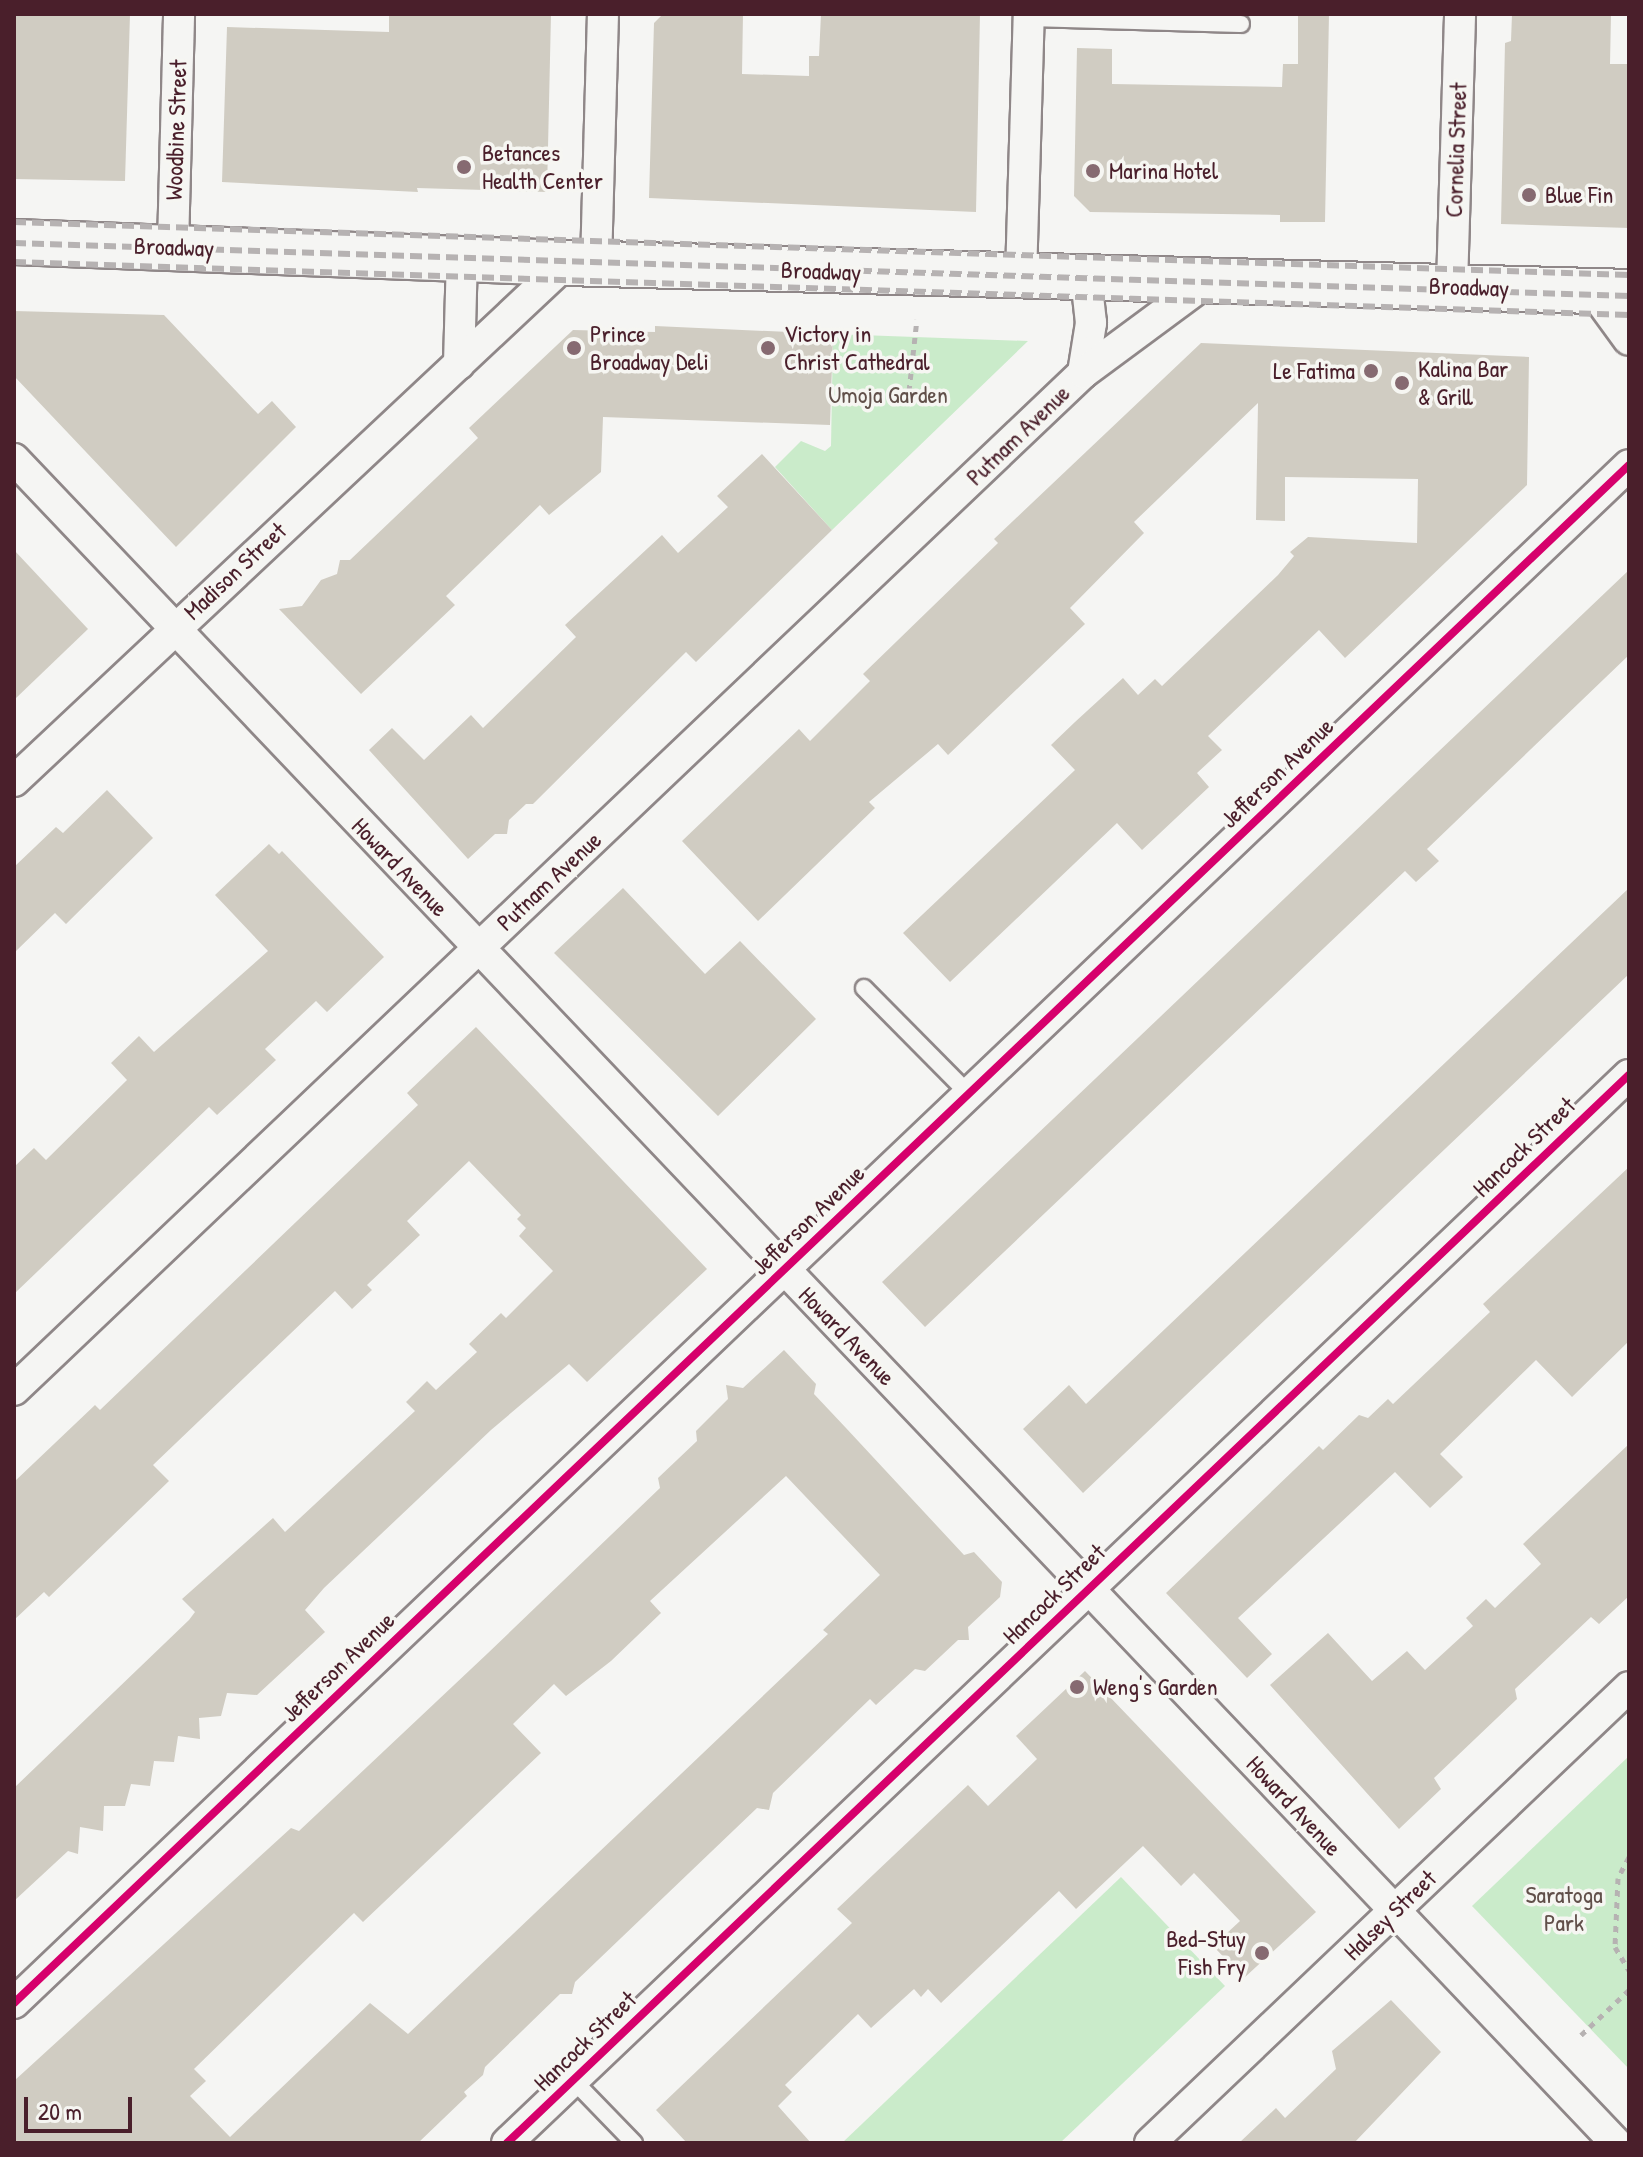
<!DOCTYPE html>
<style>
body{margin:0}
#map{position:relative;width:1643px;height:2157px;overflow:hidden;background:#f5f5f3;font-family:"Patrick Hand",sans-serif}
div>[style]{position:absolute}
.green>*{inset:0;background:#caebca}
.building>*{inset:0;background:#d0ccc2}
.path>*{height:5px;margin-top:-2.5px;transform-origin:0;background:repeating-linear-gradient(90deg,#b6b2b2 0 6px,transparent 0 12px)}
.roads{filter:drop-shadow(2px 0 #8f8788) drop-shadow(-2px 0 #8f8788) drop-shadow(0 2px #8f8788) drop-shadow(0 -2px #8f8788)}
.lane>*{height:16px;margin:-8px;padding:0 8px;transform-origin:8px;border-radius:8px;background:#f5f5f3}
.street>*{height:30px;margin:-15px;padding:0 15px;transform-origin:15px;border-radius:15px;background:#f5f5f3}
.primary>*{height:44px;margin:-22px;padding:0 22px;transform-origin:22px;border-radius:22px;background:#f5f5f3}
.rail>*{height:6px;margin-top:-3px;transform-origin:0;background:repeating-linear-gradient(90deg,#b6b2b2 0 12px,transparent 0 18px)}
.cycleway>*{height:8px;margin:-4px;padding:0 4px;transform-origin:4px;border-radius:4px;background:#d6006c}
.dots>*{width:22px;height:22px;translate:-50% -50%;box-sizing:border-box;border:4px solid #f6f6f2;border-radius:50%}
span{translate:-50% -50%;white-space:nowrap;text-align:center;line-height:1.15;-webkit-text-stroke:7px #f6f6f2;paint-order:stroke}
.street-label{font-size:24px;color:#4a1f2b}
.poi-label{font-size:24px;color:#4a1f2b}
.left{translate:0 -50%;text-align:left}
.right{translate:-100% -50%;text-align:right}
.park-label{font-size:24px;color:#61504a}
.frame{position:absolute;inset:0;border:16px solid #4a1f2b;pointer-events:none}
.scale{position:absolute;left:24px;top:2097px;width:108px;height:36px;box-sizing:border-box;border:4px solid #4a1f2b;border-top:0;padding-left:10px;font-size:24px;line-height:28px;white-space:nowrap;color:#4a1f2b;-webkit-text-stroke:6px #f6f6f2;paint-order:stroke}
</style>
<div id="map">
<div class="green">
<i style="clip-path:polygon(833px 334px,1028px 341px,832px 530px,775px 467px,801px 441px,825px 451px,831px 446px)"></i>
<i style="clip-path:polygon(1629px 1756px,1629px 2069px,1472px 1906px)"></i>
<i style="clip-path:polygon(1121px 1877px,1225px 1986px,1060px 2143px,842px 2143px)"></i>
</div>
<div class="building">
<i style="clip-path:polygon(14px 14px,130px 14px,125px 181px,14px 179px)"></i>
<i style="clip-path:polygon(389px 14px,551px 14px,547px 192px,417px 188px,418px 192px,222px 182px,227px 27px,389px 32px)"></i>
<i style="clip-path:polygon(663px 14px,743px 14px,742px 74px,809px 76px,809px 56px,819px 56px,821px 14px,980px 14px,976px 212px,649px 198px,654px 23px)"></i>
<i style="clip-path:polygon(1298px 14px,1329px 14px,1325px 222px,1280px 222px,1280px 215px,1090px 212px,1074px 196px,1077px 48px,1112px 49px,1112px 84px,1282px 87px,1283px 64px,1298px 64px)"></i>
<i style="clip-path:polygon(1512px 14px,1611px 14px,1610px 64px,1629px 64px,1629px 228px,1501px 224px,1505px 43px,1511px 41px)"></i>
<i style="clip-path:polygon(14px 311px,164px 315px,258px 414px,272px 401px,296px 427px,176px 547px,14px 376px)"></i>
<i style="clip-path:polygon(655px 326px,833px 334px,830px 425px,603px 417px,601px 472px,549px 515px,540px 505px,446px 596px,455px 605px,361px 694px,279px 609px,302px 606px,321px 580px,337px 574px,340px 560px,350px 560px,478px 438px,469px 428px,573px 330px,655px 332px)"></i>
<i style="clip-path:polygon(1201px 343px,1529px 357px,1527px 485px,1345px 658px,1319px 630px,1208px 736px,1222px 750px,1197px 773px,1209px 787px,1142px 850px,1117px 823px,950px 982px,903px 933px,1075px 770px,1051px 745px,1075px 722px,1123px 678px,1138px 695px,1155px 679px,1162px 686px,1278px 575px,1294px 556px,1290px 552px,1308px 537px,1417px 543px,1418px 479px,1285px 477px,1285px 521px,1256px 520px,1258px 403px,1134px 522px,1144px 533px,1070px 608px,1085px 624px,948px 755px,938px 744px,869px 802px,875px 808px,758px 921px,682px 841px,799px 729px,810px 741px,870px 681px,863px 674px,998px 543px,994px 539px)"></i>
<i style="clip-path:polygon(762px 454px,832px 530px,696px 662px,686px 652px,533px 804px,526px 804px,509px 820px,507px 834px,495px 834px,468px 859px,369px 750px,392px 728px,424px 760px,471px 715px,483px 728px,576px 637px,565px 625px,662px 535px,678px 553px,728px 507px,717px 496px)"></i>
<i style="clip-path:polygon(14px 550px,88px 629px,14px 700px)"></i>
<i style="clip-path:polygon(1629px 570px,1629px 655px,1427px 849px,1439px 861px,1416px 882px,1405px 871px,925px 1327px,882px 1282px)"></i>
<i style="clip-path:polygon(107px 790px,153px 838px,66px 924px,55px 913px,14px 953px,14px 867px,56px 827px,63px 833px)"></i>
<i style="clip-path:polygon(269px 844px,279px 854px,282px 851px,384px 957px,327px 1012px,316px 1001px,265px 1049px,276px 1060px,217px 1115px,209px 1107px,14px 1294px,14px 1167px,34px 1148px,46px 1160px,127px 1080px,111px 1063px,139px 1036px,154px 1052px,268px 951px,215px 895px)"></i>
<i style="clip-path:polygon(623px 888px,705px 974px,740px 941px,816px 1019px,718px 1116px,554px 953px)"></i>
<i style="clip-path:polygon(1629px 888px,1629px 974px,1083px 1493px,1023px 1429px,1069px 1385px,1086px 1404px)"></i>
<i style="clip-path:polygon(476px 1027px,707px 1269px,587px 1382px,569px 1364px,491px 1430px,324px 1588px,305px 1610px,325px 1632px,257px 1695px,227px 1693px,221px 1716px,199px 1718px,200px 1739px,178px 1736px,174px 1762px,154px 1761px,150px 1786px,131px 1784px,125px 1806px,104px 1806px,103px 1831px,80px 1827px,78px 1854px,68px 1851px,14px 1901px,14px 1788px,189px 1620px,195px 1612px,182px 1599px,273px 1518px,285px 1532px,415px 1411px,406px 1402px,427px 1381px,436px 1390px,477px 1352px,469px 1344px,501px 1313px,506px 1318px,553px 1271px,519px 1236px,526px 1228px,517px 1219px,521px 1215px,469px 1161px,407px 1221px,420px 1235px,367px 1285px,372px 1290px,352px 1309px,335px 1291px,153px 1465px,169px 1481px,49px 1597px,44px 1592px,14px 1620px,14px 1482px,95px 1405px,100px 1410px,418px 1105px,407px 1093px)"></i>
<i style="clip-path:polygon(1629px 1167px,1629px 1341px,1572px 1397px,1536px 1360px,1440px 1454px,1463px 1477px,1430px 1508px,1395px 1472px,1238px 1618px,1272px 1654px,1247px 1678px,1166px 1593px,1319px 1446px,1323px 1450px,1359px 1415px,1368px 1418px,1388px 1399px,1393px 1404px,1490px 1312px,1483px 1304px)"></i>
<i style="clip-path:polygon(evenodd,784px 1350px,816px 1384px,814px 1394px,846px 1428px,964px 1555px,974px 1552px,1002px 1582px,1000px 1597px,968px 1627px,969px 1640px,958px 1640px,925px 1671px,915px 1669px,876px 1705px,870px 1699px,773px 1793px,769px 1810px,757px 1808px,575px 1982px,572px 1994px,560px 1994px,485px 2067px,483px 2075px,464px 2092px,467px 2096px,418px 2143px,14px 2143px,14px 2081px,291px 1828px,299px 1831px,488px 1653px,660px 1488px,658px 1478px,697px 1441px,696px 1431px,728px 1399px,726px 1385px,743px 1388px,784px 1350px,786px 1476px,880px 1575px,823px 1630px,828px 1634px,408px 2034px,370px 2003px,230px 2137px,190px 2096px,206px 2081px,194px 2069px,354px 1913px,363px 1922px,541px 1753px,513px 1724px,554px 1684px,566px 1696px,611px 1661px,661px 1613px,650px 1601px,786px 1476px)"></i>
<i style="clip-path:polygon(1629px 1444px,1629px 1596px,1599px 1624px,1591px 1617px,1515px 1689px,1517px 1699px,1434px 1778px,1441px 1789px,1399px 1829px,1270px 1685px,1328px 1633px,1372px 1681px,1407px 1651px,1425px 1670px,1473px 1626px,1466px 1618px,1486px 1599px,1495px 1608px,1541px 1564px,1523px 1544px)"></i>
<i style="clip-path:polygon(1085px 1671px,1316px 1912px,1244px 1978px,1213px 1946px,1240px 1921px,1194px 1873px,1181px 1886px,1143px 1846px,1076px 1909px,1059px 1891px,941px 2003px,928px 1989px,921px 1997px,914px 1989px,871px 2028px,858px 2014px,785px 2085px,792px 2092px,778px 2106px,811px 2143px,687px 2143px,656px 2110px,852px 1923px,837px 1909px,968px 1785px,988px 1806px,1037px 1759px,1016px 1736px)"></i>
<i style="clip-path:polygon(1391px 2000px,1441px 2052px,1354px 2143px,1239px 2143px,1276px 2108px,1285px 2118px,1336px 2069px,1332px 2051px)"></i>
</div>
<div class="path">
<i style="left:909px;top:391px;width:72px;rotate:-83.7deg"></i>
<i style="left:1629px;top:1857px;width:24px;rotate:118deg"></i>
<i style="left:1618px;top:1878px;width:69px;rotate:92.5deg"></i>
<i style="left:1615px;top:1947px;width:27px;rotate:59deg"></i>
<i style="left:1581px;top:2035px;width:66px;rotate:-43.2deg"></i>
</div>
<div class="roads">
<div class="lane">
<i style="left:1029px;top:18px;width:212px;rotate:1.6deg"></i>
<i style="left:864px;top:988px;width:149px;rotate:45.3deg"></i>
<i style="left:573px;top:2080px;width:88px;rotate:45.9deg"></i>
</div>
<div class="street">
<i style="left:173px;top:246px;width:232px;rotate:-88.5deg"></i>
<i style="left:596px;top:264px;width:250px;rotate:-88.4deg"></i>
<i style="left:1021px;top:277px;width:263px;rotate:-88.3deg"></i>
<i style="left:1452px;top:286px;width:272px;rotate:-88.3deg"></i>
<i style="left:1594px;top:292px;width:59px;rotate:53.9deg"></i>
<i style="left:459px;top:364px;width:105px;rotate:-88.4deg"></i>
<i style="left:1083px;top:373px;width:51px;rotate:-80.9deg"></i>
<i style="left:1091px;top:323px;width:45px;rotate:-96.3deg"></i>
<i style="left:14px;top:459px;width:2324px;rotate:46.43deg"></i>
<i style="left:14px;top:781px;width:757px;rotate:-43.18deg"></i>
<i style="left:14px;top:1390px;width:1475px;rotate:-43.57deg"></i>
<i style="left:1083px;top:373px;width:153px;rotate:-36.5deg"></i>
<i style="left:14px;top:2003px;width:2230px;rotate:-43.6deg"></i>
<i style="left:507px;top:2143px;width:1549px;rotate:-43.59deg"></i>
<i style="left:1150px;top:2143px;width:661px;rotate:-43.59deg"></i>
</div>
<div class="primary">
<i style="left:14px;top:242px;width:552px;rotate:2.18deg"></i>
<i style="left:566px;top:263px;width:1063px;rotate:1.56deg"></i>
</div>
</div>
<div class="rail">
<i style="left:14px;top:222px;width:1616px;rotate:1.88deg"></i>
<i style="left:14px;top:243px;width:1616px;rotate:1.88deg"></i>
<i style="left:14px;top:262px;width:1616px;rotate:1.88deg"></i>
</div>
<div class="cycleway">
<i style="left:14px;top:2003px;width:2230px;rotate:-43.6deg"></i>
<i style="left:507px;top:2143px;width:1549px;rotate:-43.59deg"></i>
</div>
<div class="dots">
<i style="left:464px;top:167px;background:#866a71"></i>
<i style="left:1093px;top:171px;background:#866a71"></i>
<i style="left:1529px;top:195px;background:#866a71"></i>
<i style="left:574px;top:348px;background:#866a71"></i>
<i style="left:768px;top:348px;background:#866a71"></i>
<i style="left:1371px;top:371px;background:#866a71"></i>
<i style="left:1402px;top:383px;background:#866a71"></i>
<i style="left:1077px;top:1687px;background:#866a71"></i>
<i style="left:1262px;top:1953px;background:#866a71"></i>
</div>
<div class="street-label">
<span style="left:176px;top:130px;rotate:-88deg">Woodbine Street</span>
<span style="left:1456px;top:150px;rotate:-88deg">Cornelia Street</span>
<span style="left:174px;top:247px;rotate:2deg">Broadway</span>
<span style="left:821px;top:271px;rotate:2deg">Broadway</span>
<span style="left:1469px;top:287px;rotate:2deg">Broadway</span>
<span style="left:1018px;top:435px;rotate:-44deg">Putnam Avenue</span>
<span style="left:235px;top:571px;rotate:-43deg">Madison Street</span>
<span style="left:1277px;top:773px;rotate:-44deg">Jefferson Avenue</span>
<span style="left:400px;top:867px;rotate:46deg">Howard Avenue</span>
<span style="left:549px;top:881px;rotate:-43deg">Putnam Avenue</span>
<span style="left:1524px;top:1147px;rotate:-44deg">Hancock Street</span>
<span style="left:808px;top:1220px;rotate:-44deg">Jefferson Avenue</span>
<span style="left:847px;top:1336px;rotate:46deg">Howard Avenue</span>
<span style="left:1054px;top:1594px;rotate:-44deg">Hancock Street</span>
<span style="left:338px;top:1667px;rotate:-44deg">Jefferson Avenue</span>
<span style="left:1294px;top:1806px;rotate:47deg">Howard Avenue</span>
<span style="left:1390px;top:1915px;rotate:-44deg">Halsey Street</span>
<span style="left:585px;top:2041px;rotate:-44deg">Hancock Street</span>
</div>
<div class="poi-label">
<span class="left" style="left:482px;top:167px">Betances<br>Health Center</span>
<span class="left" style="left:1109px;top:171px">Marina Hotel</span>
<span class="left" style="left:1545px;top:195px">Blue Fin</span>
<span class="left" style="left:590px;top:348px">Prince<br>Broadway Deli</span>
<span class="left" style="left:784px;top:348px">Victory in<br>Christ Cathedral</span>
<span class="left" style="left:1418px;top:383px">Kalina Bar<br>&amp; Grill</span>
<span class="right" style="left:1355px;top:371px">Le Fatima</span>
<span class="left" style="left:1093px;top:1687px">Weng's Garden</span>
<span class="right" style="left:1246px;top:1953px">Bed-Stuy<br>Fish Fry</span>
</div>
<div class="park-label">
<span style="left:888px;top:395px">Umoja Garden</span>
<span style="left:1564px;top:1909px">Saratoga<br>Park</span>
</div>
<div class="frame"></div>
<div class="scale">20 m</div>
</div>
